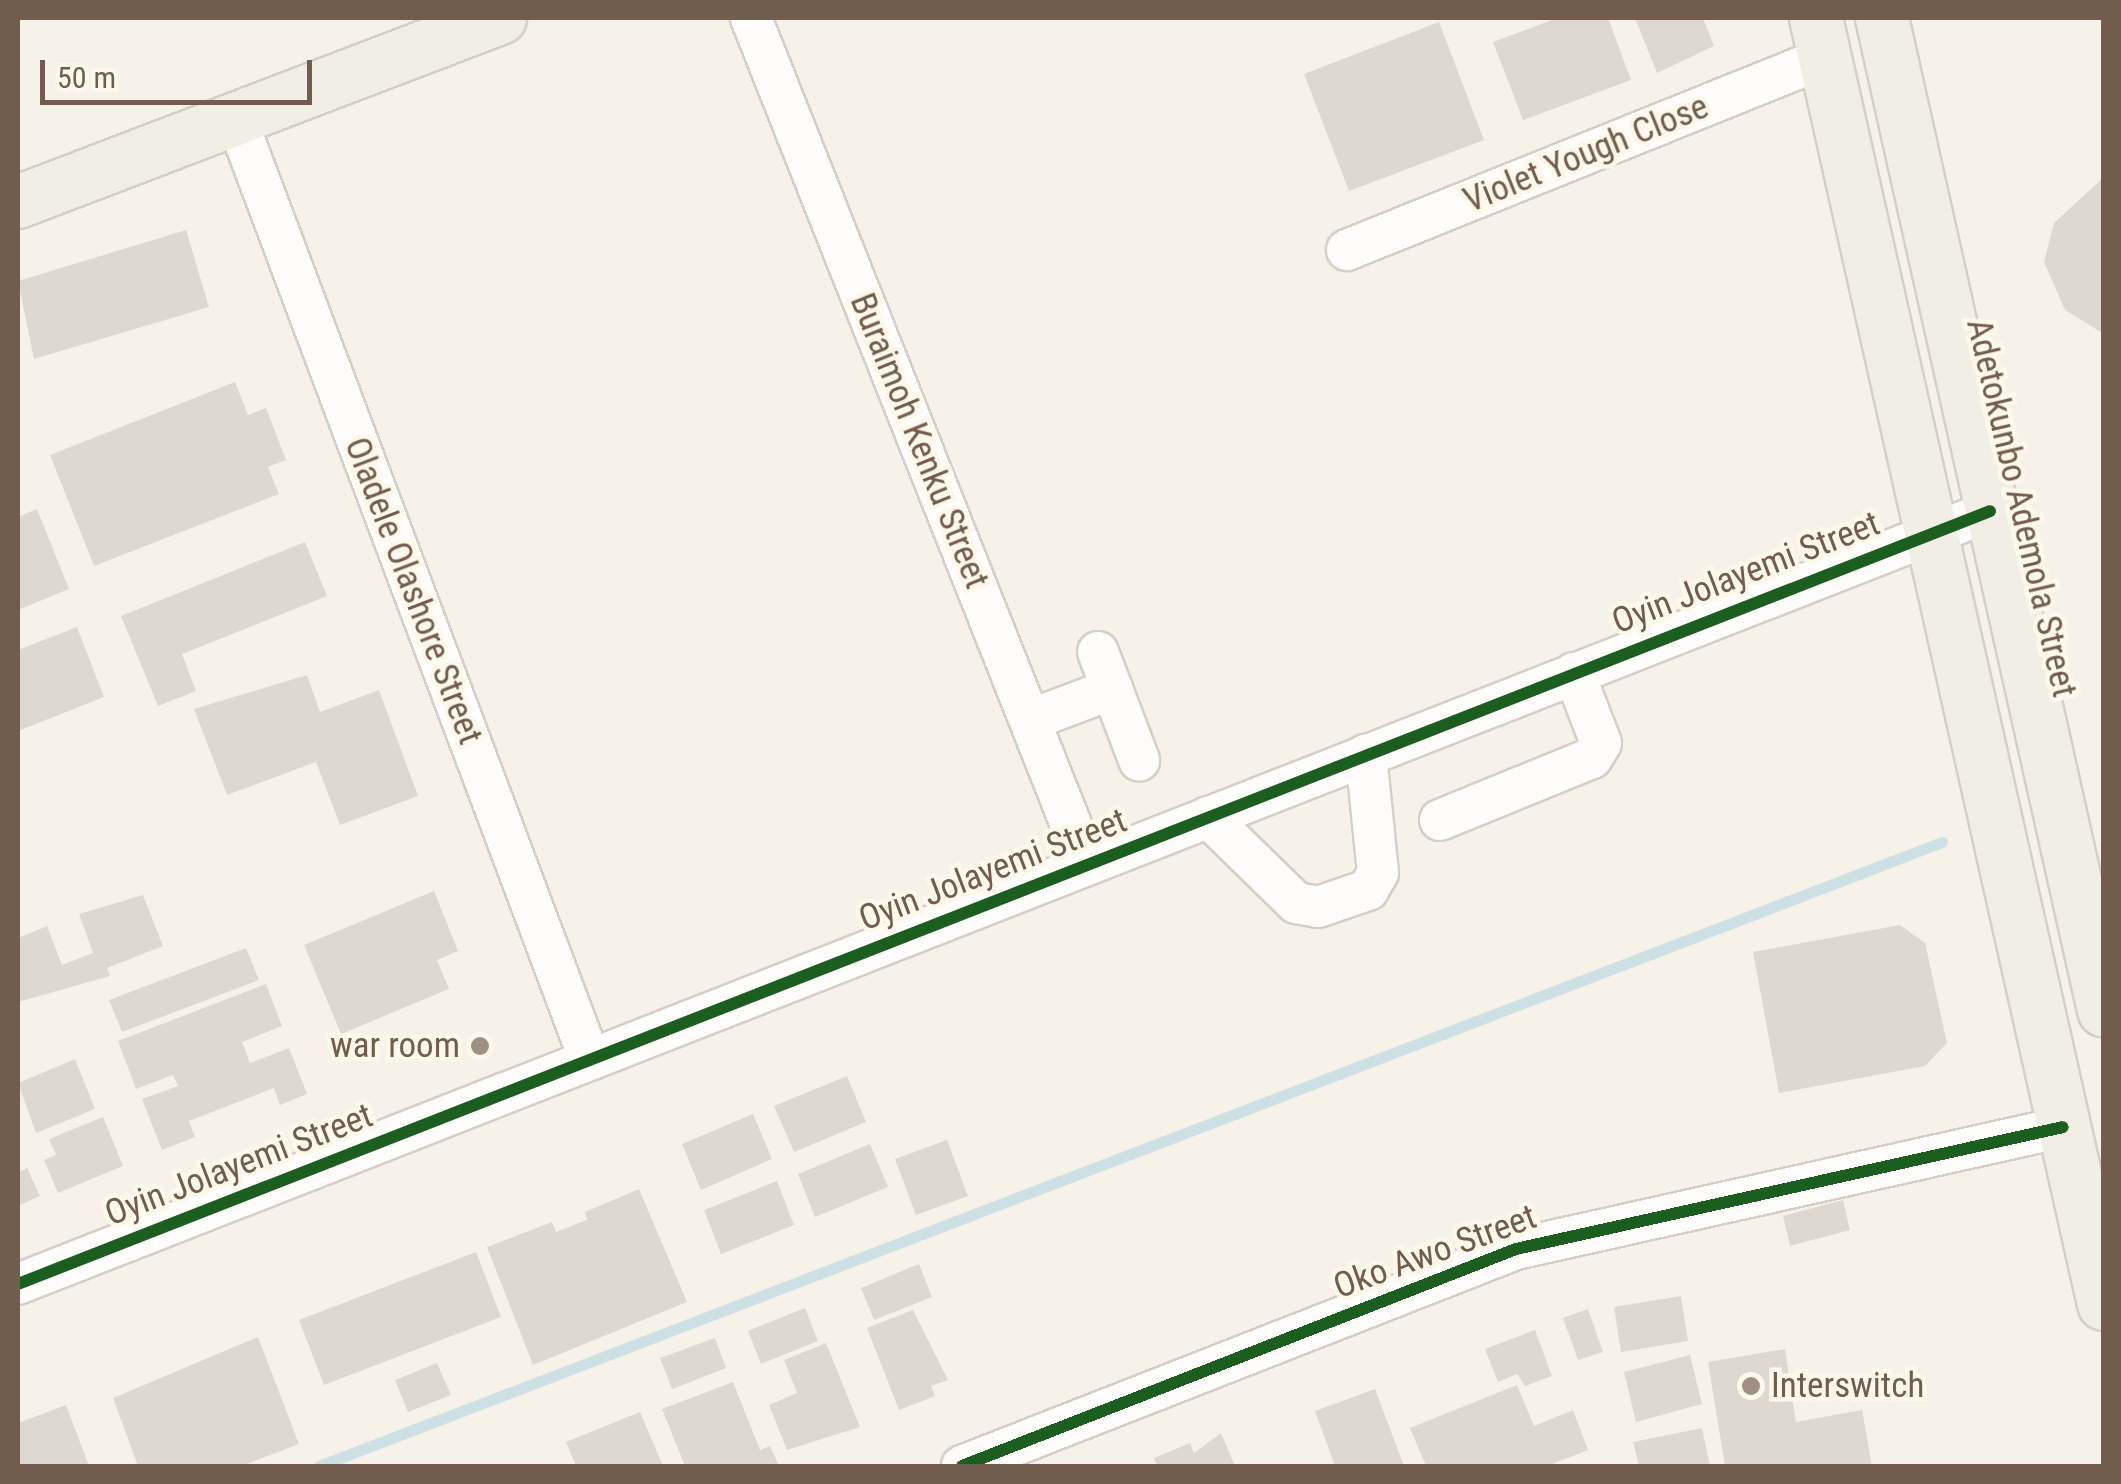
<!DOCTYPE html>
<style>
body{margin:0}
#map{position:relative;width:2121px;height:1484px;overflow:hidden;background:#f6f2ea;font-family:"Roboto Condensed",sans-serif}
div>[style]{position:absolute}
.stream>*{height:11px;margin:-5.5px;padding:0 5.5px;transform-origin:5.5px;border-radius:5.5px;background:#cde1e4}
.building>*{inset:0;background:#dfd8d0}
.roads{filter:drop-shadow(2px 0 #d5cfc9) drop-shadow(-2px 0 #d5cfc9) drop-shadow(0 2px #d5cfc9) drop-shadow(0 -2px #d5cfc9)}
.minor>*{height:40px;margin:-20px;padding:0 20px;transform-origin:20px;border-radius:20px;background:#fefdfc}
.major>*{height:52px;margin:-26px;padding:0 26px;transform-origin:26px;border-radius:26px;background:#f1eee6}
.cycleway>*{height:12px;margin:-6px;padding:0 6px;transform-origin:6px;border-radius:6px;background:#1b5e20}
.dots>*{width:28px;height:28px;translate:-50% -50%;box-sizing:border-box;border:5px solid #fdf8ec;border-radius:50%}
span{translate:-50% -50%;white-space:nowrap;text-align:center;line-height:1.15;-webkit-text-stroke:9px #fdf8ec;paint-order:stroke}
.street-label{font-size:35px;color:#715c4d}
.poi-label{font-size:35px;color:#715c4d}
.right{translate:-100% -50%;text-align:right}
.left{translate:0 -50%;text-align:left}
.frame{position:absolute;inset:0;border:20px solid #715c4d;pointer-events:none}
.scale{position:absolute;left:40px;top:60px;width:272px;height:45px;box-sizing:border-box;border:5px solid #715c4d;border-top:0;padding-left:12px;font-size:30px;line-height:35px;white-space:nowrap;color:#715c4d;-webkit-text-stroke:8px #fdf8ec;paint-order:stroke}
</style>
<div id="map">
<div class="stream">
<i style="left:319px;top:1466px;width:1739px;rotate:-21.03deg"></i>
</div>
<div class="building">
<i style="clip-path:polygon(1557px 18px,1608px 18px,1631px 80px,1523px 120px,1493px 42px)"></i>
<i style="clip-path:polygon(1635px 18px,1703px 18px,1714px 46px,1657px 73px)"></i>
<i style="clip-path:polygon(1439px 22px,1484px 140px,1349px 191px,1304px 74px)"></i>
<i style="clip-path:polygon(2104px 177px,2104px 334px,2065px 310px,2044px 262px,2054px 223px)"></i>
<i style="clip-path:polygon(186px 230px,209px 307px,34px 359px,18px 281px)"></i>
<i style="clip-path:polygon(235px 382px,248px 415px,266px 408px,286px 460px,268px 467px,279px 494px,94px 566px,50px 455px)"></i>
<i style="clip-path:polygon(37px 509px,69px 589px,18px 610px,18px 517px)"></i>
<i style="clip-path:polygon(305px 542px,327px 596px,182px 654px,196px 691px,158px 706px,121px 616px)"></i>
<i style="clip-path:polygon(77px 627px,104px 697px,18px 731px,18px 650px)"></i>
<i style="clip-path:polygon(307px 675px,320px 712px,379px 690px,418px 796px,340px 825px,316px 762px,227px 795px,194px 709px)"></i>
<i style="clip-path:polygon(434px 891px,458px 951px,437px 960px,449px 989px,341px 1034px,304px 945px)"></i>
<i style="clip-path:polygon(143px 895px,163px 946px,107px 968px,110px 976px,18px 1002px,18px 938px,47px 926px,62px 965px,93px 953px,79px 914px)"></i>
<i style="clip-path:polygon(1900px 925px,1925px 943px,1947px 1043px,1925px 1066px,1779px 1093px,1753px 952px)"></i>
<i style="clip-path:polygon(246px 948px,259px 980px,122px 1032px,109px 1000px)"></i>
<i style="clip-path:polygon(266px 984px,282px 1026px,242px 1042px,250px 1063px,289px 1048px,307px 1094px,280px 1105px,274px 1088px,189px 1121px,195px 1137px,162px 1150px,142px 1099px,178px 1086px,173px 1075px,136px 1089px,118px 1041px)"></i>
<i style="clip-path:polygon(75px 1059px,95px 1109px,36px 1133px,18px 1083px)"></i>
<i style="clip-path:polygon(847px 1076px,866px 1122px,794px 1152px,774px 1106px)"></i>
<i style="clip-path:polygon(753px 1114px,772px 1159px,701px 1190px,682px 1144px)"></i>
<i style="clip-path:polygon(103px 1117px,123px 1166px,58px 1193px,44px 1160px,56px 1155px,49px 1139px)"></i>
<i style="clip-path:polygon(947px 1140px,968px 1196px,916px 1215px,895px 1159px)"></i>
<i style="clip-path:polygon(870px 1144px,888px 1187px,815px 1217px,798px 1174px)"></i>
<i style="clip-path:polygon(27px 1168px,40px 1196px,18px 1206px,18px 1173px)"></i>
<i style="clip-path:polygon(777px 1181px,794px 1225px,721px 1254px,704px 1210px)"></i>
<i style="clip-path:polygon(639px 1189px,687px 1302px,533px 1365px,487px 1247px,552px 1222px,556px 1232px,587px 1220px,585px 1212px)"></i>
<i style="clip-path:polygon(1843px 1200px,1850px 1230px,1790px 1246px,1783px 1216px)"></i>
<i style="clip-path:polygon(476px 1252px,501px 1317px,324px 1385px,299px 1320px)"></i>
<i style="clip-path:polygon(919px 1264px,932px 1297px,874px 1320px,861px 1288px)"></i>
<i style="clip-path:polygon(1681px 1296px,1688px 1341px,1621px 1352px,1614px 1307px)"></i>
<i style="clip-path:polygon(805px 1308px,818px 1341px,761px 1364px,748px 1331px)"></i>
<i style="clip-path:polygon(1588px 1309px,1603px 1352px,1578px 1360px,1563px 1318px)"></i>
<i style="clip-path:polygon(913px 1310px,948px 1380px,931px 1386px,935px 1396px,899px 1410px,867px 1328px)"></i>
<i style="clip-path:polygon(1535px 1330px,1552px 1376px,1525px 1386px,1517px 1374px,1498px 1382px,1485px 1349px)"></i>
<i style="clip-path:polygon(258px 1337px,299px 1444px,242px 1466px,138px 1466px,113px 1398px)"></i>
<i style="clip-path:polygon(715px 1338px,726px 1368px,672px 1389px,660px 1358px)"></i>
<i style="clip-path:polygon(826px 1343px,860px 1427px,787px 1450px,769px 1405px,797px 1393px,784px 1360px)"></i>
<i style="clip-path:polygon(1785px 1349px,1796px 1422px,1862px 1410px,1872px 1466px,1725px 1466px,1708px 1362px)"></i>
<i style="clip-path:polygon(1690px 1355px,1702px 1404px,1636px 1422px,1624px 1372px)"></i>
<i style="clip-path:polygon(437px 1363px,451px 1395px,408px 1412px,395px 1380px)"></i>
<i style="clip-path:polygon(733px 1382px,760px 1450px,770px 1446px,779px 1466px,685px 1466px,662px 1409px)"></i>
<i style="clip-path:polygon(1517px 1385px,1534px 1426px,1573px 1410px,1588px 1450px,1547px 1466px,1426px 1466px,1410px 1428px)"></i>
<i style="clip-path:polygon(1375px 1389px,1404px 1466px,1335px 1466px,1315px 1411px)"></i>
<i style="clip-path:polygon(66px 1405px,89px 1466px,18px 1466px,18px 1423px)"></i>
<i style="clip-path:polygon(640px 1412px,663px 1466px,576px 1466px,566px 1442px)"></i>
<i style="clip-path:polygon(1702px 1428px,1710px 1466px,1639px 1466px,1633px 1442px)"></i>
<i style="clip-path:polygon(1221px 1433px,1235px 1466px,1157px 1466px,1154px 1458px,1190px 1443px,1194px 1453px)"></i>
</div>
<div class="roads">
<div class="minor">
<i style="left:751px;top:18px;width:911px;rotate:68.36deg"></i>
<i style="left:237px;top:121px;width:1003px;rotate:69.4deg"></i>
<i style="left:1347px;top:250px;width:514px;rotate:-21.93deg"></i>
<i style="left:1098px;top:652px;width:116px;rotate:69.2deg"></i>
<i style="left:1030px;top:720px;width:88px;rotate:-20.7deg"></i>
<i style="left:1208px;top:817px;width:123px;rotate:44.3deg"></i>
<i style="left:1296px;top:903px;width:22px;rotate:10deg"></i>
<i style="left:1318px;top:907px;width:53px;rotate:-18.8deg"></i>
<i style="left:1368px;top:890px;width:20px;rotate:-60deg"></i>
<i style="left:1378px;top:873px;width:119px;rotate:-95.8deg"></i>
<i style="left:1440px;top:820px;width:164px;rotate:-22.2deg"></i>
<i style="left:1592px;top:758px;width:17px;rotate:-59deg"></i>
<i style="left:1601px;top:743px;width:75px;rotate:-111.1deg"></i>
<i style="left:18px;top:1284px;width:2118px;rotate:-21.4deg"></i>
<i style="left:962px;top:1466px;width:595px;rotate:-21.39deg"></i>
<i style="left:1516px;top:1249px;width:560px;rotate:-12.57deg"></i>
</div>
<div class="major">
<i style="left:1816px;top:18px;width:1318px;rotate:77.38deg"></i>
<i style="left:1882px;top:18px;width:1017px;rotate:77.39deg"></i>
<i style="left:18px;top:202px;width:516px;rotate:-20.89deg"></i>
</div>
</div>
<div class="cycleway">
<i style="left:18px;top:1284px;width:2118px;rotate:-21.4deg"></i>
<i style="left:962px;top:1466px;width:595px;rotate:-21.39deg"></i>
<i style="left:1516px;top:1249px;width:560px;rotate:-12.57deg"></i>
</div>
<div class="dots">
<i style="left:480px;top:1046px;background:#a09084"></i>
<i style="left:1751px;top:1386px;background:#a09084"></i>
</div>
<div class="street-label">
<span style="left:1586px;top:154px;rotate:-22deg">Violet Yough Close</span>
<span style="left:919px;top:441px;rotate:68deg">Buraimoh Kenku Street</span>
<span style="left:2021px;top:508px;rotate:77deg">Adetokunbo Ademola Street</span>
<span style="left:1746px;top:573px;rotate:-21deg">Oyin Jolayemi Street</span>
<span style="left:413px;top:591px;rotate:69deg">Oladele Olashore Street</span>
<span style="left:993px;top:870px;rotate:-21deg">Oyin Jolayemi Street</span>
<span style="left:239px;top:1165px;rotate:-21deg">Oyin Jolayemi Street</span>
<span style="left:1435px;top:1252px;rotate:-20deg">Oko Awo Street</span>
</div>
<div class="poi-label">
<span class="right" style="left:460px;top:1046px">war room</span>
<span class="left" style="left:1771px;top:1386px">Interswitch</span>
</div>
<div class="frame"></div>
<div class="scale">50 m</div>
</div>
